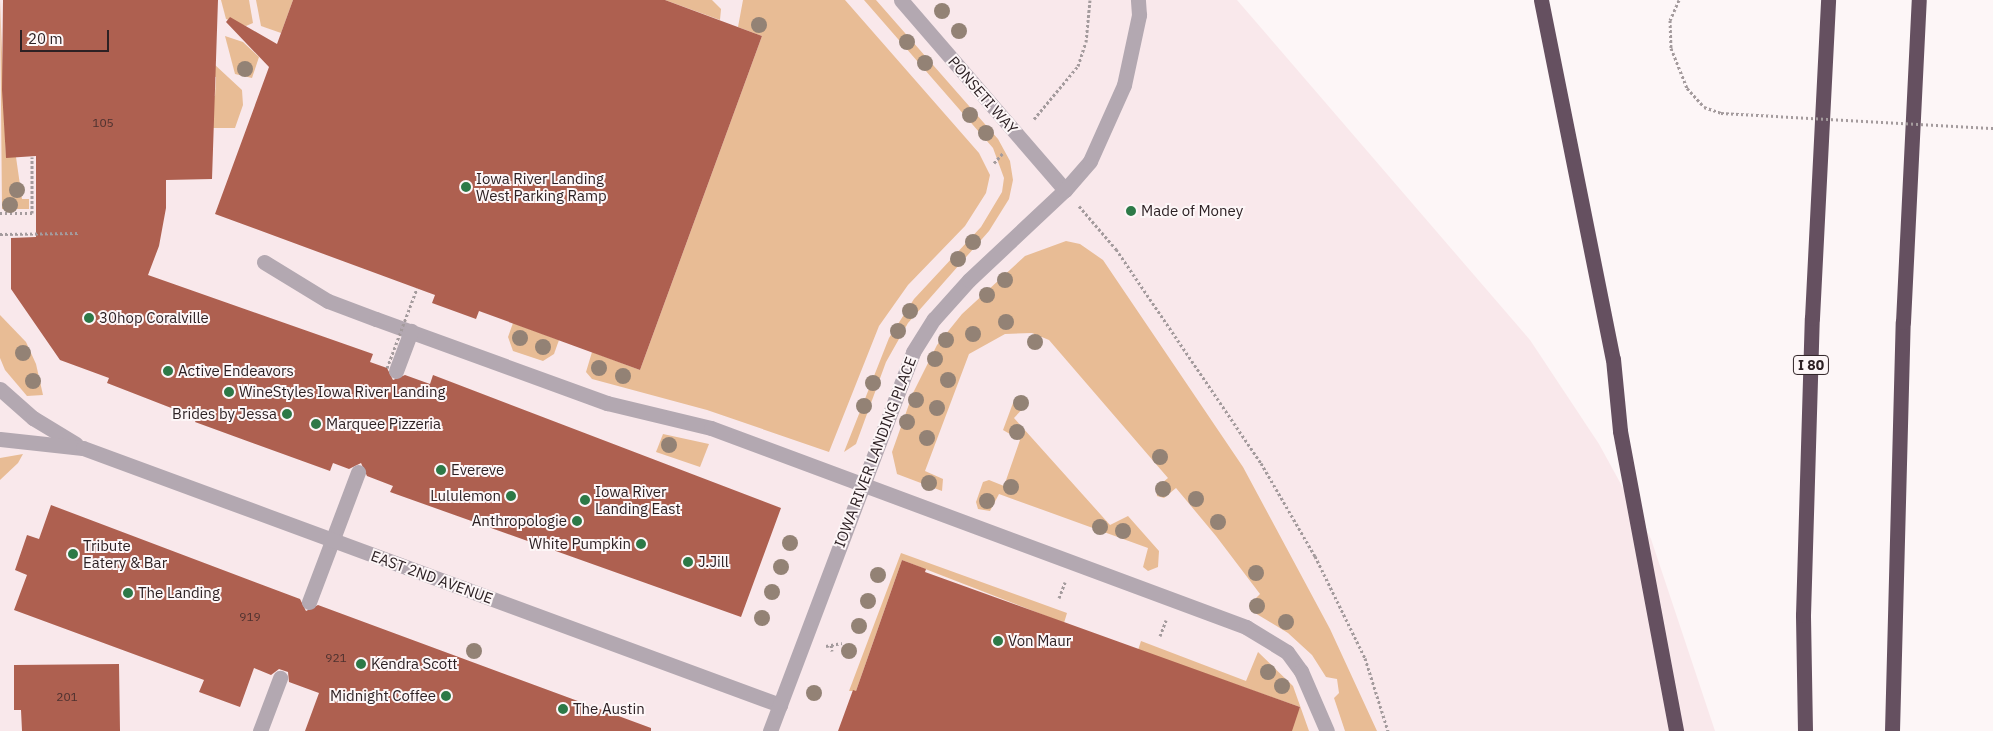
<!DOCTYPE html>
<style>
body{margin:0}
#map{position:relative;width:1993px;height:731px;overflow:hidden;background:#fdf6f7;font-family:"IBM Plex Sans",sans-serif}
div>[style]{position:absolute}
.built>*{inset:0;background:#f9e8eb}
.green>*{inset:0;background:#e8bc95}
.building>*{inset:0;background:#ae6050}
.path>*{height:3px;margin-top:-1.5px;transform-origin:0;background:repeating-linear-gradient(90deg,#a49b9d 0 2.5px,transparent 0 5px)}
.lane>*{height:15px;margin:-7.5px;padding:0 7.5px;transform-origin:7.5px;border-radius:7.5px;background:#b3a8b1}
.street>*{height:15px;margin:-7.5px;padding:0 7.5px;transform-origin:7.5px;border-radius:7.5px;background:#b3a8b1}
.highway>*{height:15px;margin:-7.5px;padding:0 7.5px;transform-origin:7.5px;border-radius:7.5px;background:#655060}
.path-bridge>*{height:3px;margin-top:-1.5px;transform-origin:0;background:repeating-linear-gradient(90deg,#a49b9d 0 2.5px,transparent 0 5px)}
.trees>*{width:16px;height:16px;margin:-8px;border-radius:50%;background:#938275}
.dots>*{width:14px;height:14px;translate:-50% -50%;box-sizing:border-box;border:2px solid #fdf6f7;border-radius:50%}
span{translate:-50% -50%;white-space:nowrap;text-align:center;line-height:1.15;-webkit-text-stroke:4px #fdf6f7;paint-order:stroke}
.number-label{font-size:12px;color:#4d312f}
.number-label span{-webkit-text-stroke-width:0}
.shield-label span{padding:1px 4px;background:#fdf6f7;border:1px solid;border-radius:4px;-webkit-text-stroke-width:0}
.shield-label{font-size:14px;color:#2d2124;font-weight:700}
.street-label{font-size:15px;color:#2d2124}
.poi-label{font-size:15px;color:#2d2124}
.left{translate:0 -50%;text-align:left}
.right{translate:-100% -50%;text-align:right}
.scale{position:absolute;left:20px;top:30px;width:89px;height:22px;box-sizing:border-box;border:2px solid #2d2124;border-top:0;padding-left:6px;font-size:15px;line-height:18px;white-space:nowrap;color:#2d2124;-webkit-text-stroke:4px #fdf6f7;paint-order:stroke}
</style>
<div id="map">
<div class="built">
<i style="clip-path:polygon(0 0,1237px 0,1530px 340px,1599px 444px,1651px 539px,1715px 731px,0 731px)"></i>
</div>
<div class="green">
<i style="clip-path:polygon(0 0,6px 157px,16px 157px,22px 199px,29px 199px,29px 209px,2px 209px)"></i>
<i style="clip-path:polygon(221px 0,249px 0,253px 23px,246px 26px,226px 19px)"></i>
<i style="clip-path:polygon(256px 0,293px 0,281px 33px,261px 26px)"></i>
<i style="clip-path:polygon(665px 0,712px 0,721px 9px,720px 20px)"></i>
<i style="clip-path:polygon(743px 0,845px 0,979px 153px,990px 175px,986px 193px,965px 226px,908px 285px,879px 326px,829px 452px,707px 410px,592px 379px,586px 372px,592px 352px,640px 370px,762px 36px,738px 27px)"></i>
<i style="clip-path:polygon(864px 0,876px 0,998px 139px,1010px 161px,1013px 180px,1009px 199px,989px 231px,908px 323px,886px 362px,856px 444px,844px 452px,889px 338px,914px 299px,981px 227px,1002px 192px,1004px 178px,993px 148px)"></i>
<i style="clip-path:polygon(225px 36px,243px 42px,259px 57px,252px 78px,235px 74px)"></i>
<i style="clip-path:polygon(214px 64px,242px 90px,243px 105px,235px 128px,208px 128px,206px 96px,215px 96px,216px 77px,207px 76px)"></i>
<i style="clip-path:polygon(1066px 241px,1080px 244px,1103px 260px,1243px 467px,1330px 629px,1377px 731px,1345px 731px,1334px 698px,1339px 693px,1337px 679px,1326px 677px,1312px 655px,1288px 633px,1255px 613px,1251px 603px,1260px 594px,1216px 536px,1176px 488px,1164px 498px,1157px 496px,1156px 488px,1168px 478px,1049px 340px,1032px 333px,1005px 334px,969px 354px,925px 471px,943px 479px,942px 491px,897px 474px,892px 452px,913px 393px,937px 345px,962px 314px,1025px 256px)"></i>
<i style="clip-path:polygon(0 315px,26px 342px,36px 364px,43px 395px,27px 396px,5px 370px,0 358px)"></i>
<i style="clip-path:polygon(513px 323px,559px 340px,554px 354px,543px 361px,513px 351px,508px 337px)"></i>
<i style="clip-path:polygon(1027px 398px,1028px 403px,1014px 418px,1110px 525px,1128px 516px,1159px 551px,1158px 567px,1148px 571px,1143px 567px,1148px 548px,999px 494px,990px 511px,978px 509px,976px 502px,983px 482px,989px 480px,1004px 486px,1020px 440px,1003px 430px,1013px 403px)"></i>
<i style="clip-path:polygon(663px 434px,709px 444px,700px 467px,656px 452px)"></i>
<i style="clip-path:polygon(23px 454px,18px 463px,0 480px,0 458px)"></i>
<i style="clip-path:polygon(901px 553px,1067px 613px,1064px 623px,902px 560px,856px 691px,849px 691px)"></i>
<i style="clip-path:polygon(1141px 641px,1246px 681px,1258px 652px,1293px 686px,1309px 731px,1289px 731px,1300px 707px,1138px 650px)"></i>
</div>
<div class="building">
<i style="clip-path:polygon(3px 0,218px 0,212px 179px,166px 180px,166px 208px,159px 246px,148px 275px,373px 354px,370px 362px,387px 368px,393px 380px,405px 375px,430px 384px,433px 375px,781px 508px,741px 617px,390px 492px,393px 486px,367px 476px,361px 463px,349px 469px,333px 463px,330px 471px,195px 422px,197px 418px,107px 383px,109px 378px,60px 360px,11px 289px,11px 238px,36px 237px,36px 156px,6px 158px,2px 90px)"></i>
<i style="clip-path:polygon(293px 0,665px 0,762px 36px,640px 370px,479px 311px,476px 319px,432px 303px,435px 295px,215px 214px,269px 67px,226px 22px,230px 17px,277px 44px)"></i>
<i style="clip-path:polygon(51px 505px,300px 599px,306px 611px,318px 605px,651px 728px,651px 731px,305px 731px,319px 693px,289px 682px,288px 672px,279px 669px,271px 675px,254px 668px,240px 707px,199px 692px,204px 680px,14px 610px,27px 575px,15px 570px,27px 535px,39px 539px)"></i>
<i style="clip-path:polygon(902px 560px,926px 569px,925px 572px,1300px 707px,1292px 731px,838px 731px,853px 690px,856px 691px)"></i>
<i style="clip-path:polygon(119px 664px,120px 731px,22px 731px,21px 710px,14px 710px,14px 665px)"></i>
</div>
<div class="path">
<i style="left:1679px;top:0;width:22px;rotate:114deg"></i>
<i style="left:1670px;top:20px;width:28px;rotate:88deg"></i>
<i style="left:1671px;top:48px;width:43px;rotate:68.2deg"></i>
<i style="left:1687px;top:88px;width:25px;rotate:48deg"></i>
<i style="left:1704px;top:107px;width:18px;rotate:19deg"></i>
<i style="left:1034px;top:119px;width:69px;rotate:-50.3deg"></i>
<i style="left:1078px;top:66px;width:25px;rotate:-72deg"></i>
<i style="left:1086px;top:42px;width:42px;rotate:-84.6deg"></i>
<i style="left:1991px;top:128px;width:2px"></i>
<i style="left:994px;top:163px;width:13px;rotate:-48deg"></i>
<i style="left:1079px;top:206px;width:57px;rotate:49.3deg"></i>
<i style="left:1116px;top:249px;width:258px;rotate:55.9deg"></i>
<i style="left:1261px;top:463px;width:108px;rotate:59.9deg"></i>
<i style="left:1315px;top:556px;width:114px;rotate:63.9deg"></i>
<i style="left:1365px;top:658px;width:77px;rotate:72.5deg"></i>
<i style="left:0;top:213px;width:32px"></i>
<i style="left:32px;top:213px;width:56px;rotate:-90deg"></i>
<i style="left:0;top:234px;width:79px;rotate:-0.7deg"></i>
<i style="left:1059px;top:598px;width:17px;rotate:-69deg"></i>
<i style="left:1160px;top:636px;width:17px;rotate:-69deg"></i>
<i style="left:831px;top:645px;width:11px;rotate:-10deg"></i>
<i style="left:826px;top:646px;width:5px;rotate:-11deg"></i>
<i style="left:831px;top:645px;width:6px;rotate:81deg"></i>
</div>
<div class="lane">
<i style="left:264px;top:262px;width:75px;rotate:31.4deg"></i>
<i style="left:328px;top:301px;width:51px;rotate:20.6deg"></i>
<i style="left:376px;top:319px;width:246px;rotate:20deg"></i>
<i style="left:607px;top:403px;width:107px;rotate:13.5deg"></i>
<i style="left:711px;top:428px;width:571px;rotate:20.4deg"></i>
<i style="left:1246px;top:627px;width:48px;rotate:31.4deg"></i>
<i style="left:1287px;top:652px;width:24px;rotate:54deg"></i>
<i style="left:1301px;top:671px;width:65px;rotate:66.6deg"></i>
<i style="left:396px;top:371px;width:43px;rotate:-69.4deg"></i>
<i style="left:309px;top:602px;width:139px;rotate:-69.3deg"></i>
<i style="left:260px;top:731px;width:57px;rotate:-69.3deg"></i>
</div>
<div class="street">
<i style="left:901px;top:0;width:251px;rotate:49.2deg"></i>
<i style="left:0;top:389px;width:44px;rotate:41.3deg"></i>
<i style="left:33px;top:418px;width:50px;rotate:31.2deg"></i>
<i style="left:0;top:439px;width:83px;rotate:6.2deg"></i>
<i style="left:83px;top:448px;width:743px;rotate:20.24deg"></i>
<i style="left:770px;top:731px;width:405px;rotate:-69.3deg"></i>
<i style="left:913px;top:352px;width:39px;rotate:-58deg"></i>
<i style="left:934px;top:319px;width:52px;rotate:-48.1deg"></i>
<i style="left:969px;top:280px;width:132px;rotate:-43.2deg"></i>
<i style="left:1065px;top:190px;width:38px;rotate:-49deg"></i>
<i style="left:1090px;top:161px;width:83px;rotate:-65.9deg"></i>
<i style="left:1124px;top:85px;width:72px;rotate:-77.9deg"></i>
<i style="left:1139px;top:15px;width:15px;rotate:-94deg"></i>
</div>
<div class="highway">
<i style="left:1541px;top:0;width:366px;rotate:78.7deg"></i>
<i style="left:1613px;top:359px;width:72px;rotate:84.4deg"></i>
<i style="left:1620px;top:431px;width:305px;rotate:79.4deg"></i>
<i style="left:1805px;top:731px;width:116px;rotate:-91deg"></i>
<i style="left:1803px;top:615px;width:297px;rotate:-88.3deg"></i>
<i style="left:1812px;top:318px;width:318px;rotate:-87.1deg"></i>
<i style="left:1892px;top:731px;width:409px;rotate:-88.5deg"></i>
<i style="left:1903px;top:322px;width:322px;rotate:-87.2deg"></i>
</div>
<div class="path-bridge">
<i style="left:1721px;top:113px;width:270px;rotate:3.2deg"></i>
<i style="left:387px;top:368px;width:85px;rotate:-69.4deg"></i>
</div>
<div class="trees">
<i style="left:942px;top:11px"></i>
<i style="left:759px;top:25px"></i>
<i style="left:959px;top:31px"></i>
<i style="left:907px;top:42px"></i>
<i style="left:925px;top:63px"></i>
<i style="left:245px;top:69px"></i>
<i style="left:970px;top:115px"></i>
<i style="left:986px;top:133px"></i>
<i style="left:17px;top:190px"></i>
<i style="left:10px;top:205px"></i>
<i style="left:973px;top:242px"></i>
<i style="left:958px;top:259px"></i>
<i style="left:1005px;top:280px"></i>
<i style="left:987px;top:295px"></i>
<i style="left:910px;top:311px"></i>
<i style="left:1006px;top:322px"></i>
<i style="left:898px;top:331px"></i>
<i style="left:973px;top:334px"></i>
<i style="left:520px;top:338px"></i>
<i style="left:946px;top:340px"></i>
<i style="left:1035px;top:342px"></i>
<i style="left:543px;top:347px"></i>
<i style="left:23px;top:353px"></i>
<i style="left:935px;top:359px"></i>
<i style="left:599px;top:368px"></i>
<i style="left:623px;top:376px"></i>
<i style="left:948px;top:380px"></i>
<i style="left:33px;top:381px"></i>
<i style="left:873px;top:383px"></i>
<i style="left:916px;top:400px"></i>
<i style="left:1021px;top:403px"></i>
<i style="left:864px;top:406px"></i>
<i style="left:937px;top:408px"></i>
<i style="left:907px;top:422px"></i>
<i style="left:1017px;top:432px"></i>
<i style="left:927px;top:438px"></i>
<i style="left:669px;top:445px"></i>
<i style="left:1160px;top:457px"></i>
<i style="left:929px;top:483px"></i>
<i style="left:1011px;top:487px"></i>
<i style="left:1163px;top:489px"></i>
<i style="left:1196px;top:499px"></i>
<i style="left:987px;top:501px"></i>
<i style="left:1218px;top:522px"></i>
<i style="left:1100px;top:527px"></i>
<i style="left:1123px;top:531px"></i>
<i style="left:790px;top:543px"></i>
<i style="left:781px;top:567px"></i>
<i style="left:1256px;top:573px"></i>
<i style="left:878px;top:575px"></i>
<i style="left:772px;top:592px"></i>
<i style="left:868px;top:601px"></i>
<i style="left:1257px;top:606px"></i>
<i style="left:762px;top:618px"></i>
<i style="left:1286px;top:622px"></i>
<i style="left:859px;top:626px"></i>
<i style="left:474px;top:651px"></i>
<i style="left:849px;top:651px"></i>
<i style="left:1268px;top:672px"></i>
<i style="left:1282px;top:686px"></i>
<i style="left:814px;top:693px"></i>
</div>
<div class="dots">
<i style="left:466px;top:187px;background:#2d7947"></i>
<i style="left:1131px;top:211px;background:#2d7947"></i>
<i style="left:89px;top:318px;background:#2d7947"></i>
<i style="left:168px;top:371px;background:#2d7947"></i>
<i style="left:229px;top:392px;background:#2d7947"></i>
<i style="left:287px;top:414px;background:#2d7947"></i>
<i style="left:316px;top:424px;background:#2d7947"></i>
<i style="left:441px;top:470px;background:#2d7947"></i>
<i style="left:511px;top:496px;background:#2d7947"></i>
<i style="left:585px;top:500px;background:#2d7947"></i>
<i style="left:577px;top:521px;background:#2d7947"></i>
<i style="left:641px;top:544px;background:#2d7947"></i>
<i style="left:73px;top:554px;background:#2d7947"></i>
<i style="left:688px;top:562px;background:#2d7947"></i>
<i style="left:128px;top:593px;background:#2d7947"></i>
<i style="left:998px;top:641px;background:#2d7947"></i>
<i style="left:361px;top:664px;background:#2d7947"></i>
<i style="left:446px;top:696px;background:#2d7947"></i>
<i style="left:563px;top:709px;background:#2d7947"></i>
</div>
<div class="number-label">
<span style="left:103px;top:123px">105</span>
<span style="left:250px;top:617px">919</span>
<span style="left:336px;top:658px">921</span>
<span style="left:67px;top:697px">201</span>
</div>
<div class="shield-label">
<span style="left:1811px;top:365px">I 80</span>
</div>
<div class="street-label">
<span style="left:983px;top:95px;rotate:49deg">PONSETI WAY</span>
<span style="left:875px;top:452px;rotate:-69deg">IOWA RIVER LANDING PLACE</span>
<span style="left:432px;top:577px;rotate:20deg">EAST 2ND AVENUE</span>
</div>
<div class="poi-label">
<span class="left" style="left:476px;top:187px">Iowa River Landing<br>West Parking Ramp</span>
<span class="left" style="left:1141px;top:211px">Made of Money</span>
<span class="left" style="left:99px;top:318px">30hop Coralville</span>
<span class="left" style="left:178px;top:371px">Active Endeavors</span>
<span class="left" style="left:239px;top:392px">WineStyles Iowa River Landing</span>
<span class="right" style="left:277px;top:414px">Brides by Jessa</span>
<span class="left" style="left:326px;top:424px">Marquee Pizzeria</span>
<span class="left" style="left:451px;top:470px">Evereve</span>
<span class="left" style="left:595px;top:500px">Iowa River<br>Landing East</span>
<span class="right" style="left:501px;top:496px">Lululemon</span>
<span class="right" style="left:567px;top:521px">Anthropologie</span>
<span class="right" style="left:631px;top:544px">White Pumpkin</span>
<span class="left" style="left:83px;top:554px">Tribute<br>Eatery &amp; Bar</span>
<span class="left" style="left:698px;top:562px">J.Jill</span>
<span class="left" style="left:138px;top:593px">The Landing</span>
<span class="left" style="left:1008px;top:641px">Von Maur</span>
<span class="left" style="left:371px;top:664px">Kendra Scott</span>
<span class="right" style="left:436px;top:696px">Midnight Coffee</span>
<span class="left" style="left:573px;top:709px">The Austin</span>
</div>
<div class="scale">20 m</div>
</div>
